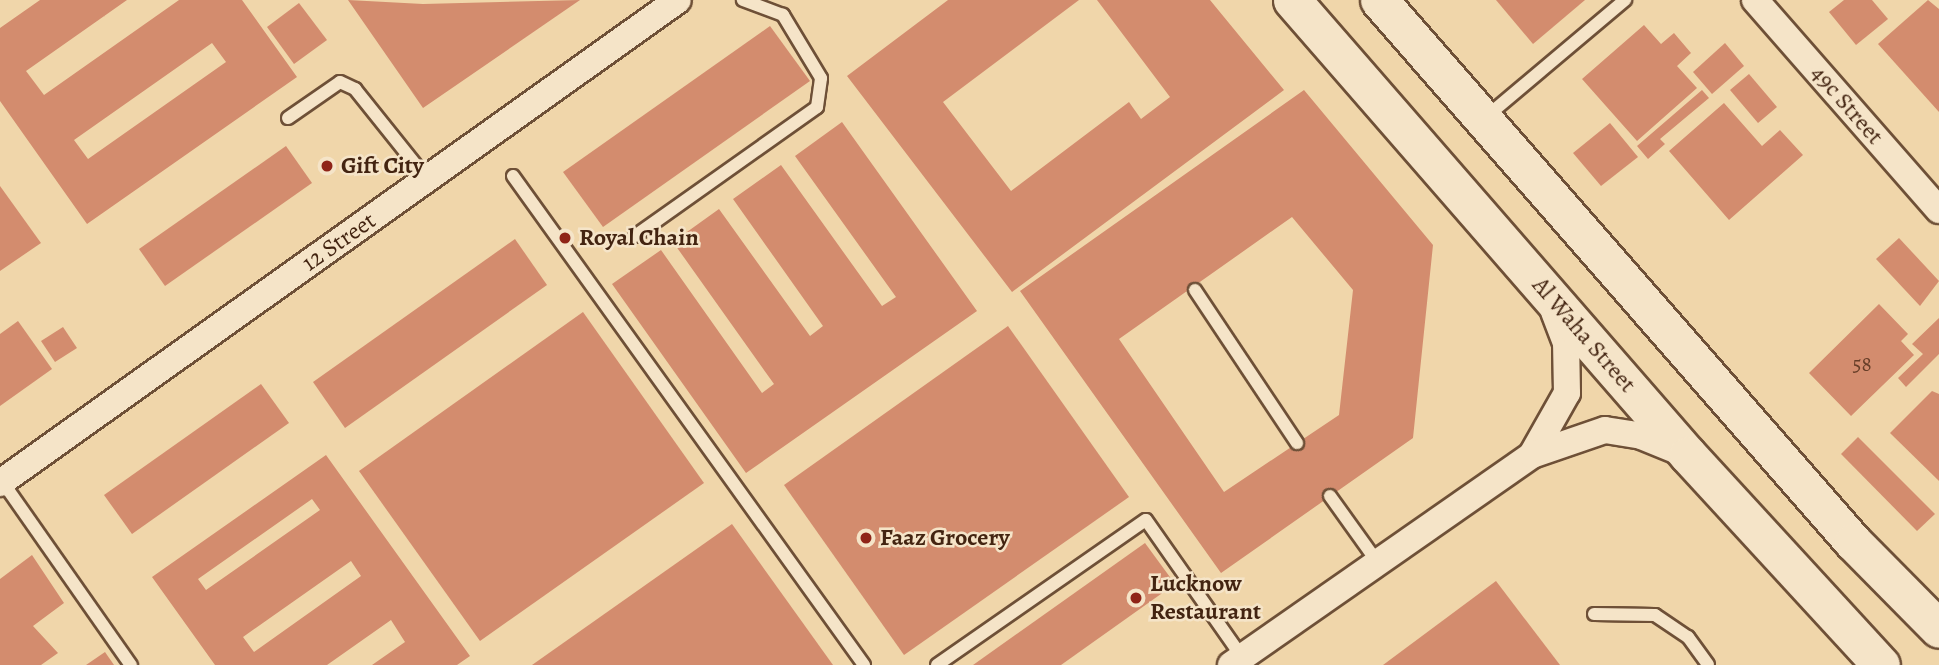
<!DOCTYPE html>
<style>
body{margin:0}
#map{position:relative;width:1939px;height:665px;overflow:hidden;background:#f0d6aa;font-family:Alegreya,serif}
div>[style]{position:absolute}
.building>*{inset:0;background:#d38c6e}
.roads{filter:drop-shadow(2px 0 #6e5037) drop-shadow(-2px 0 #6e5037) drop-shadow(0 2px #6e5037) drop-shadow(0 -2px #6e5037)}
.lane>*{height:12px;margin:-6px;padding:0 6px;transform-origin:6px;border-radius:6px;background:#f5e4c8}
.street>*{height:26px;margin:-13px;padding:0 13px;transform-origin:13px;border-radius:13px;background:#f5e4c8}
.secondary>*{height:37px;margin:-18.5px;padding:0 18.5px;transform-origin:18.5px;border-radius:18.5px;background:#f5e4c8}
.dots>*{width:19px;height:19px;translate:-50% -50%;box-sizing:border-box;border:4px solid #f5e4c8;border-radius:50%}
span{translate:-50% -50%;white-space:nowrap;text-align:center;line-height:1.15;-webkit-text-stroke:5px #f5e4c8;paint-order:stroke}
.number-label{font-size:21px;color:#673e28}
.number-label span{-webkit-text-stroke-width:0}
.street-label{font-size:24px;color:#432411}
.poi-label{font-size:24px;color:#432411;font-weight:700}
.left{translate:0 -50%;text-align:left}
</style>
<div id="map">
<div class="building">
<i style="clip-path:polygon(evenodd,40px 0,127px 0,26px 71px,44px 95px,179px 0,242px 0,297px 77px,87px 224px,0 101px,0 28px,40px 0,212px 43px,226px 62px,88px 159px,74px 140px,212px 43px)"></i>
<i style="clip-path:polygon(348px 0,423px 4px,580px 0,423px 108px)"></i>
<i style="clip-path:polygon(948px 0,1079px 0,943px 102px,1011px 191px,1129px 102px,1141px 119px,1170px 97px,1097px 0,1210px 0,1284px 90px,1012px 292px,847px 76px)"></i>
<i style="clip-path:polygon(1496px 0,1585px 0,1533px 44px)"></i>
<i style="clip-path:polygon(1844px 0,1872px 0,1888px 19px,1856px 45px,1829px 12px)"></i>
<i style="clip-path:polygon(1928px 0,1939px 9px,1939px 112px,1878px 44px)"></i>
<i style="clip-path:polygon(299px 3px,327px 40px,294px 64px,267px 27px)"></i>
<i style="clip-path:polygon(1644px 25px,1661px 44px,1674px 33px,1691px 53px,1677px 66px,1697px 88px,1637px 141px,1582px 79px)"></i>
<i style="clip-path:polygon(770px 26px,810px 81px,603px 227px,563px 172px)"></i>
<i style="clip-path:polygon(1725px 43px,1744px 66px,1712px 94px,1693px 72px)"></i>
<i style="clip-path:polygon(1749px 74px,1777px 107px,1758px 123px,1730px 90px)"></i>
<i style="clip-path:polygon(evenodd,1304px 90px,1433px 245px,1413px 438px,1221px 573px,1020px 291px,1304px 90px,1292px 217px,1353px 290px,1339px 415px,1224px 492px,1119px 339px,1292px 217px)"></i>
<i style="clip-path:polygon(1702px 90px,1709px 98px,1660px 139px,1665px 144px,1648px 159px,1637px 146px)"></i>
<i style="clip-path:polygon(1724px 103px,1762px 146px,1780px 130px,1803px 155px,1729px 220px,1669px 151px)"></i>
<i style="clip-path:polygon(842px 122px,977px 311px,746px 473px,612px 284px,661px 250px,762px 393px,774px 384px,673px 242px,719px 209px,810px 336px,823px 326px,733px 199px,781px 165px,882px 306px,896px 297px,795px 156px)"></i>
<i style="clip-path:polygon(1610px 123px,1638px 157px,1601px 186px,1573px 153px)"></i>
<i style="clip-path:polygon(286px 146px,312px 183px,165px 286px,139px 249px)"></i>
<i style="clip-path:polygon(0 186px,41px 243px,0 271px)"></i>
<i style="clip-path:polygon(1899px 238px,1939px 281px,1920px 306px,1876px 259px)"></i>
<i style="clip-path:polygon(515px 239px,547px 285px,345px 428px,313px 382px)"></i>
<i style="clip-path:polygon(1879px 304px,1908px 334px,1901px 341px,1914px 355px,1851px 416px,1809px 373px)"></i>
<i style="clip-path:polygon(583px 312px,704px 483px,480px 641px,359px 471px)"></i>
<i style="clip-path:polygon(1939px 318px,1939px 354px,1906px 387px,1898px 378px,1923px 354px,1912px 344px)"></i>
<i style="clip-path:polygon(18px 321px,52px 369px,0 406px,0 334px)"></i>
<i style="clip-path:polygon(1008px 326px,1129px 497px,904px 655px,784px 485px)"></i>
<i style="clip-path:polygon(63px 327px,77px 348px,55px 362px,41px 341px)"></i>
<i style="clip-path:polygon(261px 384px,289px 423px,132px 534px,104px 495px)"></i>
<i style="clip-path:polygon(1932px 391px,1939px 394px,1939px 481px,1890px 433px)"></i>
<i style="clip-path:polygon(1858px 437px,1935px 514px,1917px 531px,1841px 454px)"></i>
<i style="clip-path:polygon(evenodd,326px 455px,470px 656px,457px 665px,372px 665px,405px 642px,391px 620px,327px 665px,215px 665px,152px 577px,326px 455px,312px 499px,320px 510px,206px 590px,198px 579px,312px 499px,326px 455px,351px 561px,361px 576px,254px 652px,243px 637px,351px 561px)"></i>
<i style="clip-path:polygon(732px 524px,833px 665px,532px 665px)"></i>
<i style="clip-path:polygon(1145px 543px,1175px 584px,1061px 665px,973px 665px)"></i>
<i style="clip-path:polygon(32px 555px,64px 603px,33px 626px,58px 653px,41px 665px,0 665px,0 579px)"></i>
<i style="clip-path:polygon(1496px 581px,1560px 665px,1383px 665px)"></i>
<i style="clip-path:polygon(105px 652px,114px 665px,86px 665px)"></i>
</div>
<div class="roads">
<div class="lane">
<i style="left:1486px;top:117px;width:182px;rotate:-40.1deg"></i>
<i style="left:288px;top:118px;width:63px;rotate:-34.7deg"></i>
<i style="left:340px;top:82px;width:17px;rotate:25deg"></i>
<i style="left:355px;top:89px;width:115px;rotate:51.3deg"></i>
<i style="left:513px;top:176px;width:602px;rotate:54.33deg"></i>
<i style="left:635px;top:236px;width:223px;rotate:-35.3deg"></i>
<i style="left:817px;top:107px;width:29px;rotate:-82deg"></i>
<i style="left:821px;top:78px;width:74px;rotate:-121.1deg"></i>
<i style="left:783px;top:15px;width:43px;rotate:-159.4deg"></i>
<i style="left:1195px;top:290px;width:184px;rotate:56.3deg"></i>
<i style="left:2px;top:481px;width:225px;rotate:55deg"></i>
<i style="left:1330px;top:496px;width:82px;rotate:54.4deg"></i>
<i style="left:1594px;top:614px;width:61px;rotate:0.9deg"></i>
<i style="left:1655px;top:615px;width:40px;rotate:34deg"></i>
<i style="left:1688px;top:637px;width:34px;rotate:54deg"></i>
<i style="left:937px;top:665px;width:254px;rotate:-34.8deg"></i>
<i style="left:1146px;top:520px;width:167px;rotate:55deg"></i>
</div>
<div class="street">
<i style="left:1755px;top:0;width:279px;rotate:48.8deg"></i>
<i style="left:1533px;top:453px;width:69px;rotate:-60.5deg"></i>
<i style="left:1567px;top:393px;width:50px;rotate:-91.1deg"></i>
<i style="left:1566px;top:343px;width:33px;rotate:-111deg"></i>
<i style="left:0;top:483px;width:832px;rotate:-35.47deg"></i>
<i style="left:1231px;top:665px;width:367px;rotate:-34.9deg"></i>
<i style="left:1532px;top:455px;width:77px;rotate:-18.9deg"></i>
<i style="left:1605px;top:430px;width:36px;rotate:9deg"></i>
<i style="left:1641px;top:436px;width:45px;rotate:22deg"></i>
</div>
<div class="secondary">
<i style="left:1292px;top:0;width:603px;rotate:48.97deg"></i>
<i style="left:1688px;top:455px;width:285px;rotate:47.4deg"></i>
<i style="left:1379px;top:0;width:720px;rotate:48.83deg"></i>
<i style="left:1853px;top:542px;width:122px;rotate:45.3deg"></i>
</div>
</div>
<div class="dots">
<i style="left:327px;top:166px;background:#8f2418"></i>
<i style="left:565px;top:238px;background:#8f2418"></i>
<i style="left:866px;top:538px;background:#8f2418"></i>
<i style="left:1136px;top:598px;background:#8f2418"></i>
</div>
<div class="number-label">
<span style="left:1862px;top:364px">58</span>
</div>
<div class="street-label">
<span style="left:1847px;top:105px;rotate:49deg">49c Street</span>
<span style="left:339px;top:242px;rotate:-35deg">12 Street</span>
<span style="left:1584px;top:335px;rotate:49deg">Al Waha Street</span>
</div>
<div class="poi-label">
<span class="left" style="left:341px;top:166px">Gift City</span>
<span class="left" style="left:579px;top:238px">Royal Chain</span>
<span class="left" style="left:880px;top:538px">Faaz Grocery</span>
<span class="left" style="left:1150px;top:598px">Lucknow<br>Restaurant</span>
</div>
</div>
